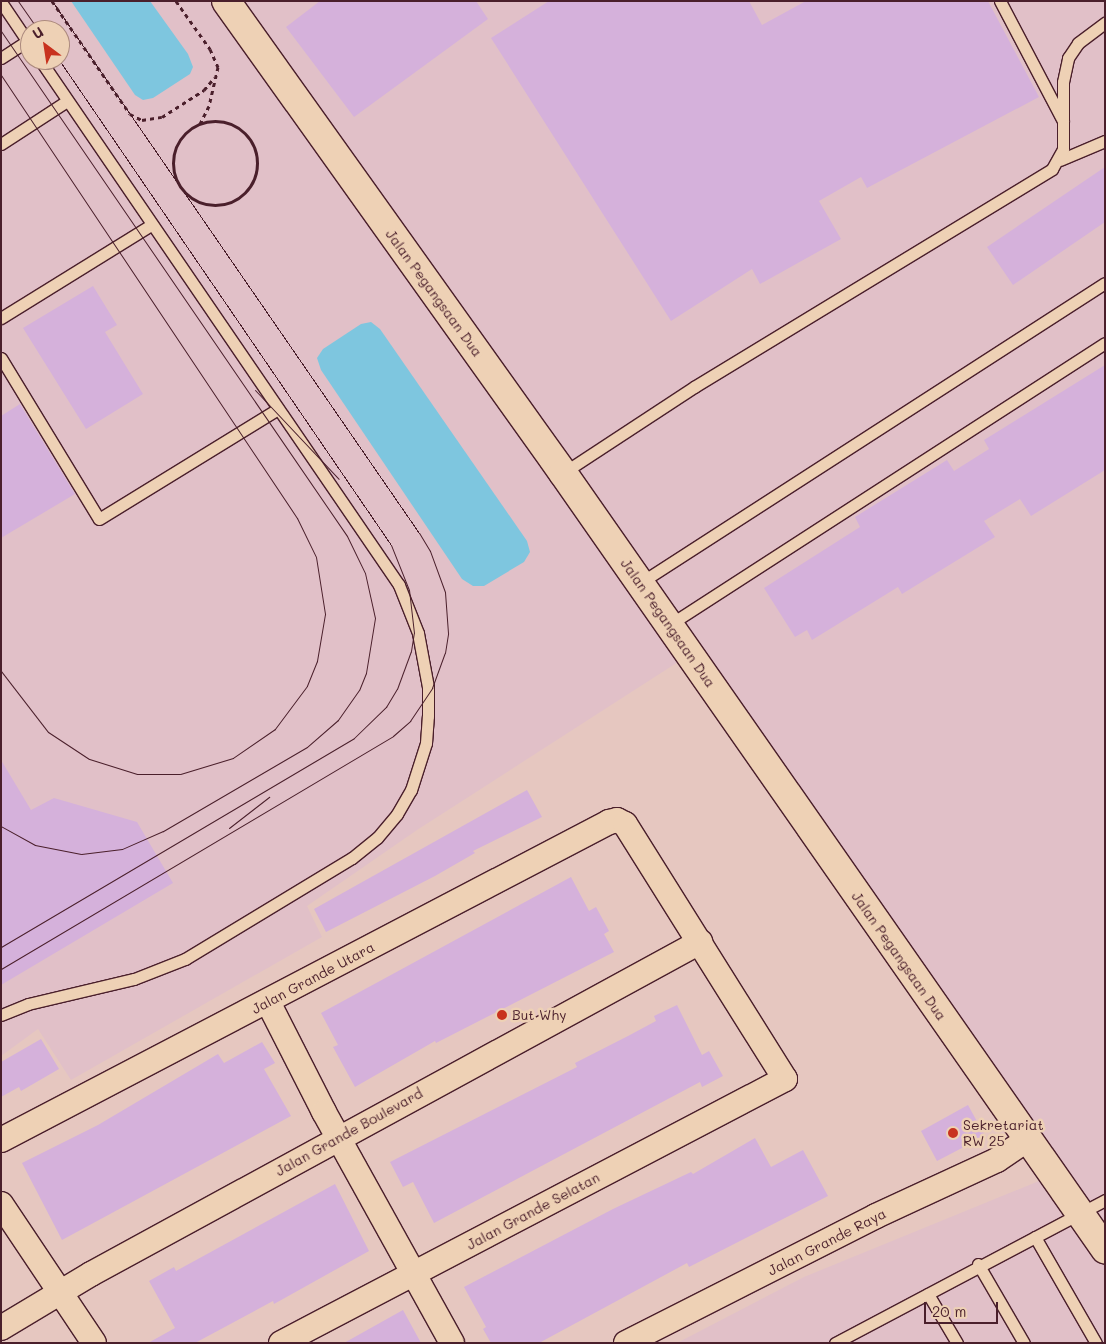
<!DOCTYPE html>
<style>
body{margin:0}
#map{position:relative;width:1106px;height:1344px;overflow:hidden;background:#e6c7c0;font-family:Mali,sans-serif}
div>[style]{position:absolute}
.built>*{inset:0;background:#e1c0c8}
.water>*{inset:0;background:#7ec6df}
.building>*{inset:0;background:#d5b1db}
.path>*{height:3px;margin-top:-1.5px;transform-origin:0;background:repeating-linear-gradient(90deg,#4a1f2b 0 4px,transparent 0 8px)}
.path>.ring{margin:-1.5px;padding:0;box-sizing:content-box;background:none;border:3px solid #4a1f2b;border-radius:50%}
.roads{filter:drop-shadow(1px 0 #4a1f2b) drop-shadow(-1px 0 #4a1f2b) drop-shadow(0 1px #4a1f2b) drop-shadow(0 -1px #4a1f2b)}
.lane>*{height:11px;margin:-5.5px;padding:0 5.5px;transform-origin:5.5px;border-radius:5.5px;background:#eed1b5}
.street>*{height:24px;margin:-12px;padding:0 12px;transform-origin:12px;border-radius:12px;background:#eed1b5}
.secondary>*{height:28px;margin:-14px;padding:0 14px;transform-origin:14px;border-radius:14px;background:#eed1b5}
.tram>*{height:1px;margin:-0.5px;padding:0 0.5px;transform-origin:0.5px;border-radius:0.5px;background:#4a1f2b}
.dots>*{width:14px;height:14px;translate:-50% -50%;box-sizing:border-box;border:2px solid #eed1b5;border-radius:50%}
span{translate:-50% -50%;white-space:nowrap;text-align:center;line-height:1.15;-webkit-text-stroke:5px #eed1b5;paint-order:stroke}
.street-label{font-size:14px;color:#4a1f2b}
.poi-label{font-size:14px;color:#4a1f2b}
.left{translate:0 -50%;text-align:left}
.frame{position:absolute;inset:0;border:2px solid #4a1f2b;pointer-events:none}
.north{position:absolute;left:20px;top:20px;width:50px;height:50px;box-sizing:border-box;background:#eed1b5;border:1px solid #ac8a7e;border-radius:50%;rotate:329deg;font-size:14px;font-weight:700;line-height:20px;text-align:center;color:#4a1f2b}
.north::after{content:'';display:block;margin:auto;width:18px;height:22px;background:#c8321e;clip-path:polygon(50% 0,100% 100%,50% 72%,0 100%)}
.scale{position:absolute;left:924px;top:1302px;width:74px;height:22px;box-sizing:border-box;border:2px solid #4a1f2b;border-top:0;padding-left:6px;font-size:15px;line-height:18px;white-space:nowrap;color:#4a1f2b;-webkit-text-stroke:4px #eed1b5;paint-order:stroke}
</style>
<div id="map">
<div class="built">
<i style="clip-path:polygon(evenodd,1px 1px,218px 1px,678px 662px,417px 830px,307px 906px,322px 937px,71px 1080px,38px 1029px,1px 1056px,1px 1px,30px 30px,60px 30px,60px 60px,30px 60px,30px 30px)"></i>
<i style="clip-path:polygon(220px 1px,1105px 1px,1105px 1343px,677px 1343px,804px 1277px,1039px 1181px)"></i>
</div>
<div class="water">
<i style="clip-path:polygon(71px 1px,150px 1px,188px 54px,193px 67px,190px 74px,153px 98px,143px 100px,135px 95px)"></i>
<i style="clip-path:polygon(371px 322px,380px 329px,527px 541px,530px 552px,524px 562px,484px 586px,473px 586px,462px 579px,321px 370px,317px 358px,323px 349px,361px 324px)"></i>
</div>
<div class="building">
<i style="clip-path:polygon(320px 1px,476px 1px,488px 19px,354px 117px,286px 27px)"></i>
<i style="clip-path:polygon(549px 1px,749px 1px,762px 25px,806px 1px,988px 1px,1039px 97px,867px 188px,861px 177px,819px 201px,841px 239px,760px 284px,752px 269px,671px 321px,491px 38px)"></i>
<i style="clip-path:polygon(1105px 167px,1105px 222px,1013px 285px,987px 247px)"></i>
<i style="clip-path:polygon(93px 286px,117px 325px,105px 332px,143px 394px,86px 429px,23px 328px)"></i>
<i style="clip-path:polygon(1105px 365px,1105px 470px,1031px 516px,1020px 499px,984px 521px,995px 537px,902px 594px,898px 587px,812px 640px,807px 630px,795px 637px,764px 588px,860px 527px,855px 517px,947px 460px,954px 471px,989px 449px,984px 440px)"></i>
<i style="clip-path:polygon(20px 404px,75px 494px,1px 538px,1px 416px)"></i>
<i style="clip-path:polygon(1px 760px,31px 810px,54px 798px,137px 822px,173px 883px,1px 985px)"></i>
<i style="clip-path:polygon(527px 790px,542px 817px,473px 851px,475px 853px,435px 876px,326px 932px,314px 909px)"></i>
<i style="clip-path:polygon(571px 877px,589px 911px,596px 907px,609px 931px,604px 934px,614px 952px,436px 1043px,435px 1041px,355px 1087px,333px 1047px,338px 1045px,321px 1013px)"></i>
<i style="clip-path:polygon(677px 1005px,702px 1055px,709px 1051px,723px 1076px,702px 1087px,700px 1082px,434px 1223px,413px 1182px,403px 1187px,390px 1162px,577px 1067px,575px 1063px,628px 1036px,656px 1021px,654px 1016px)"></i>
<i style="clip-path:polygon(41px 1039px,59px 1069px,21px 1091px,19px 1087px,1px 1097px,1px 1062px)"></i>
<i style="clip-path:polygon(262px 1042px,275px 1063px,264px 1069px,291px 1116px,62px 1240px,22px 1163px,98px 1125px,218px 1054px,224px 1063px)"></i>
<i style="clip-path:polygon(968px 1105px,985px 1136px,937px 1161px,921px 1131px)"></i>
<i style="clip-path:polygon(755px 1138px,771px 1167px,803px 1150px,828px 1196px,689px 1267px,687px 1263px,539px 1343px,491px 1343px,483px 1329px,486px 1327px,464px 1287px,613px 1209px,691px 1172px,693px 1174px)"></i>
<i style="clip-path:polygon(335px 1184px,369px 1251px,274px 1304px,273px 1301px,195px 1343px,148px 1343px,175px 1328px,149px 1281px,174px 1267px,176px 1271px)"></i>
<i style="clip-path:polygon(403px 1310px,421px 1343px,344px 1343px)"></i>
</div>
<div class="path">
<i style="left:52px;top:1px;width:137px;rotate:55.4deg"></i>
<i style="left:130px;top:114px;width:13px;rotate:27deg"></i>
<i style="left:142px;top:120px;width:20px;rotate:-9deg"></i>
<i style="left:162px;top:117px;width:50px;rotate:-32.7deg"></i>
<i style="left:204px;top:90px;width:16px;rotate:-50deg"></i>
<i style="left:176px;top:1px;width:59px;rotate:54.7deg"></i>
<i style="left:210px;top:49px;width:20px;rotate:66deg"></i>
<i style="left:218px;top:67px;width:40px;rotate:103deg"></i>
<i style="left:209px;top:106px;width:20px;rotate:117deg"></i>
<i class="ring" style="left:173px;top:121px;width:81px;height:81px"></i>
</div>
<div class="roads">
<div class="lane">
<i style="left:1000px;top:1px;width:136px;rotate:62.3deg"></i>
<i style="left:1px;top:2px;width:52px;rotate:56deg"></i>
<i style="left:1px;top:58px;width:31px;rotate:-33deg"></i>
<i style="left:1px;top:144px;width:79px;rotate:-33.1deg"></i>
<i style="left:1060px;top:160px;width:49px;rotate:-22.9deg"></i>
<i style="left:1px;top:318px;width:176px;rotate:-31.8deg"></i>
<i style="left:1px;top:358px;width:188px;rotate:58.7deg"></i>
<i style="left:99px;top:519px;width:210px;rotate:-31.6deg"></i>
<i style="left:563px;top:473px;width:157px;rotate:-33.3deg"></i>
<i style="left:694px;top:387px;width:419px;rotate:-31.3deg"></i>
<i style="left:1052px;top:169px;width:23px;rotate:-61deg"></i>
<i style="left:1063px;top:149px;width:67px;rotate:-90deg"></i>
<i style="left:1063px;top:82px;width:25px;rotate:-78deg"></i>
<i style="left:1068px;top:58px;width:18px;rotate:-56deg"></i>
<i style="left:1078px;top:43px;width:34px;rotate:-37deg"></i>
<i style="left:640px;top:583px;width:553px;rotate:-32.83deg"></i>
<i style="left:669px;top:625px;width:519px;rotate:-32.89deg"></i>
<i style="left:1px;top:1015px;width:29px;rotate:-22deg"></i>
<i style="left:28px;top:1004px;width:109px;rotate:-13.3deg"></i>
<i style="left:134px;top:979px;width:55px;rotate:-21.4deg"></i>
<i style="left:185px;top:959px;width:195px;rotate:-31.2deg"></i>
<i style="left:352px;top:858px;width:32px;rotate:-39deg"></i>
<i style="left:377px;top:838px;width:31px;rotate:-50deg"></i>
<i style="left:397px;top:814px;width:28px;rotate:-60deg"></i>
<i style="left:411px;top:790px;width:49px;rotate:-72.3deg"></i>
<i style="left:426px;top:743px;width:27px;rotate:-86deg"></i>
<i style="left:428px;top:716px;width:29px;rotate:-90deg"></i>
<i style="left:428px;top:687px;width:55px;rotate:-100.5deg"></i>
<i style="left:418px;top:633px;width:52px;rotate:-111.6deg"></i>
<i style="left:399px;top:585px;width:636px;rotate:-124.36deg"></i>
<i style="left:1035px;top:1237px;width:122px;rotate:60.1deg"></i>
<i style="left:978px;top:1264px;width:91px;rotate:59.8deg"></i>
<i style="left:928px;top:1294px;width:57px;rotate:59.4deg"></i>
<i style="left:835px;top:1343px;width:306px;rotate:-27.9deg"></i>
</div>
<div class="street">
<i style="left:268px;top:1002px;width:123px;rotate:63deg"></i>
<i style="left:324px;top:1112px;width:264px;rotate:61deg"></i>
<i style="left:1px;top:1140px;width:686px;rotate:-27.61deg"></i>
<i style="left:609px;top:822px;width:8px;rotate:-14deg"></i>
<i style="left:617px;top:820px;width:9px;rotate:27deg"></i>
<i style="left:625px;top:824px;width:301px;rotate:57.9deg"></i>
<i style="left:785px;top:1079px;width:569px;rotate:152.35deg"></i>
<i style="left:1px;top:1204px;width:167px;rotate:56.2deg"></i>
<i style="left:1px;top:1328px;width:105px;rotate:-31deg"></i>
<i style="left:91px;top:1274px;width:694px;rotate:-28.6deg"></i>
<i style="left:626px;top:1343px;width:280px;rotate:-26.9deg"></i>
<i style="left:876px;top:1216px;width:133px;rotate:-24.8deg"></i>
<i style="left:997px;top:1160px;width:36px;rotate:-34deg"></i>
</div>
<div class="secondary">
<i style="left:226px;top:1px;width:580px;rotate:54.47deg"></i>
<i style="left:563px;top:473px;width:947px;rotate:55.07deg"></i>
</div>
</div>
<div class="tram">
<i style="left:18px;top:1px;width:35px;rotate:55deg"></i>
<i style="left:1px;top:31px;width:612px;rotate:55.58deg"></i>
<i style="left:347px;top:536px;width:41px;rotate:64.1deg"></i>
<i style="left:365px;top:573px;width:46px;rotate:77.5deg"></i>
<i style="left:375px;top:618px;width:56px;rotate:99.3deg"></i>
<i style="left:366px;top:673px;width:18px;rotate:112deg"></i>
<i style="left:359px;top:690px;width:37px;rotate:125deg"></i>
<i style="left:338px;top:720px;width:41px;rotate:138.9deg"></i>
<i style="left:307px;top:747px;width:167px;rotate:149.7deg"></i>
<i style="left:163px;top:831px;width:45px;rotate:156.3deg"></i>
<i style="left:122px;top:849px;width:41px;rotate:173deg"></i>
<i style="left:81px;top:854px;width:47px;rotate:-168.9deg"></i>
<i style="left:35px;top:845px;width:39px;rotate:-151deg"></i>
<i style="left:1px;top:75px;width:533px;rotate:56.25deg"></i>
<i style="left:297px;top:518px;width:43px;rotate:64deg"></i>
<i style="left:316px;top:557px;width:58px;rotate:81deg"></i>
<i style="left:325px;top:614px;width:48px;rotate:99.7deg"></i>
<i style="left:317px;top:661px;width:27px;rotate:112deg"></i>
<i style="left:307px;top:686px;width:54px;rotate:126.7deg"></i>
<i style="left:275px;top:729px;width:51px;rotate:145.4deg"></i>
<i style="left:233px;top:758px;width:55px;rotate:163.2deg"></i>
<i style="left:180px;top:774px;width:43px;rotate:180deg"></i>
<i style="left:137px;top:774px;width:50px;rotate:-162.6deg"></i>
<i style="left:89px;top:759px;width:49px;rotate:-146.6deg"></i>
<i style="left:48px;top:732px;width:77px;rotate:-127.6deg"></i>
<i style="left:255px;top:390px;width:122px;rotate:46.7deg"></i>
<i style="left:229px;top:828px;width:51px;rotate:-37.8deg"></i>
<i style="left:1px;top:947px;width:410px;rotate:-30.6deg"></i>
<i style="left:354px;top:738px;width:45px;rotate:-44.1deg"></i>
<i style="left:386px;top:707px;width:21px;rotate:-59deg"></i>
<i style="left:397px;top:689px;width:40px;rotate:-69.8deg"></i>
<i style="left:411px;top:651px;width:18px;rotate:-81deg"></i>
<i style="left:414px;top:633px;width:43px;rotate:-96.6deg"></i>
<i style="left:409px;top:590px;width:48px;rotate:-111.8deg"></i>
<i style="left:391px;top:545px;width:588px;rotate:-124.39deg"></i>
<i style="left:1px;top:969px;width:456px;rotate:-30.7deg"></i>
<i style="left:393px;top:736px;width:23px;rotate:-41deg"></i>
<i style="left:410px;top:721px;width:40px;rotate:-56deg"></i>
<i style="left:432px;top:688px;width:37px;rotate:-70deg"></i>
<i style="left:445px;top:653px;width:20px;rotate:-81deg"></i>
<i style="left:448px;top:633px;width:41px;rotate:-94.2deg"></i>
<i style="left:445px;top:592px;width:44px;rotate:-110.1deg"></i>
<i style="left:430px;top:551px;width:21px;rotate:-121deg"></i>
<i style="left:419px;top:533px;width:646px;rotate:-124.6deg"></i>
</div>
<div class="dots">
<i style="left:502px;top:1015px;background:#c8321e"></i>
<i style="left:953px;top:1133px;background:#c8321e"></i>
</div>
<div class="street-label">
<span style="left:434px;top:293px;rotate:54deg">Jalan Pegangsaan Dua</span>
<span style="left:668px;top:623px;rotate:55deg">Jalan Pegangsaan Dua</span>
<span style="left:899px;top:956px;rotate:55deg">Jalan Pegangsaan Dua</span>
<span style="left:313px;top:978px;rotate:-28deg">Jalan Grande Utara</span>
<span style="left:349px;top:1132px;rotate:-29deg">Jalan Grande Boulevard</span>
<span style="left:533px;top:1211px;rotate:-28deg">Jalan Grande Selatan</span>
<span style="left:827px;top:1242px;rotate:-27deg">Jalan Grande Raya</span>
</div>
<div class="poi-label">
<span class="left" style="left:512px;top:1015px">But Why</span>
<span class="left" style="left:963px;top:1133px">Sekretariat<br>RW 25</span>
</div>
<div class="frame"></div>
<div class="north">U</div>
<div class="scale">20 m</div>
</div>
